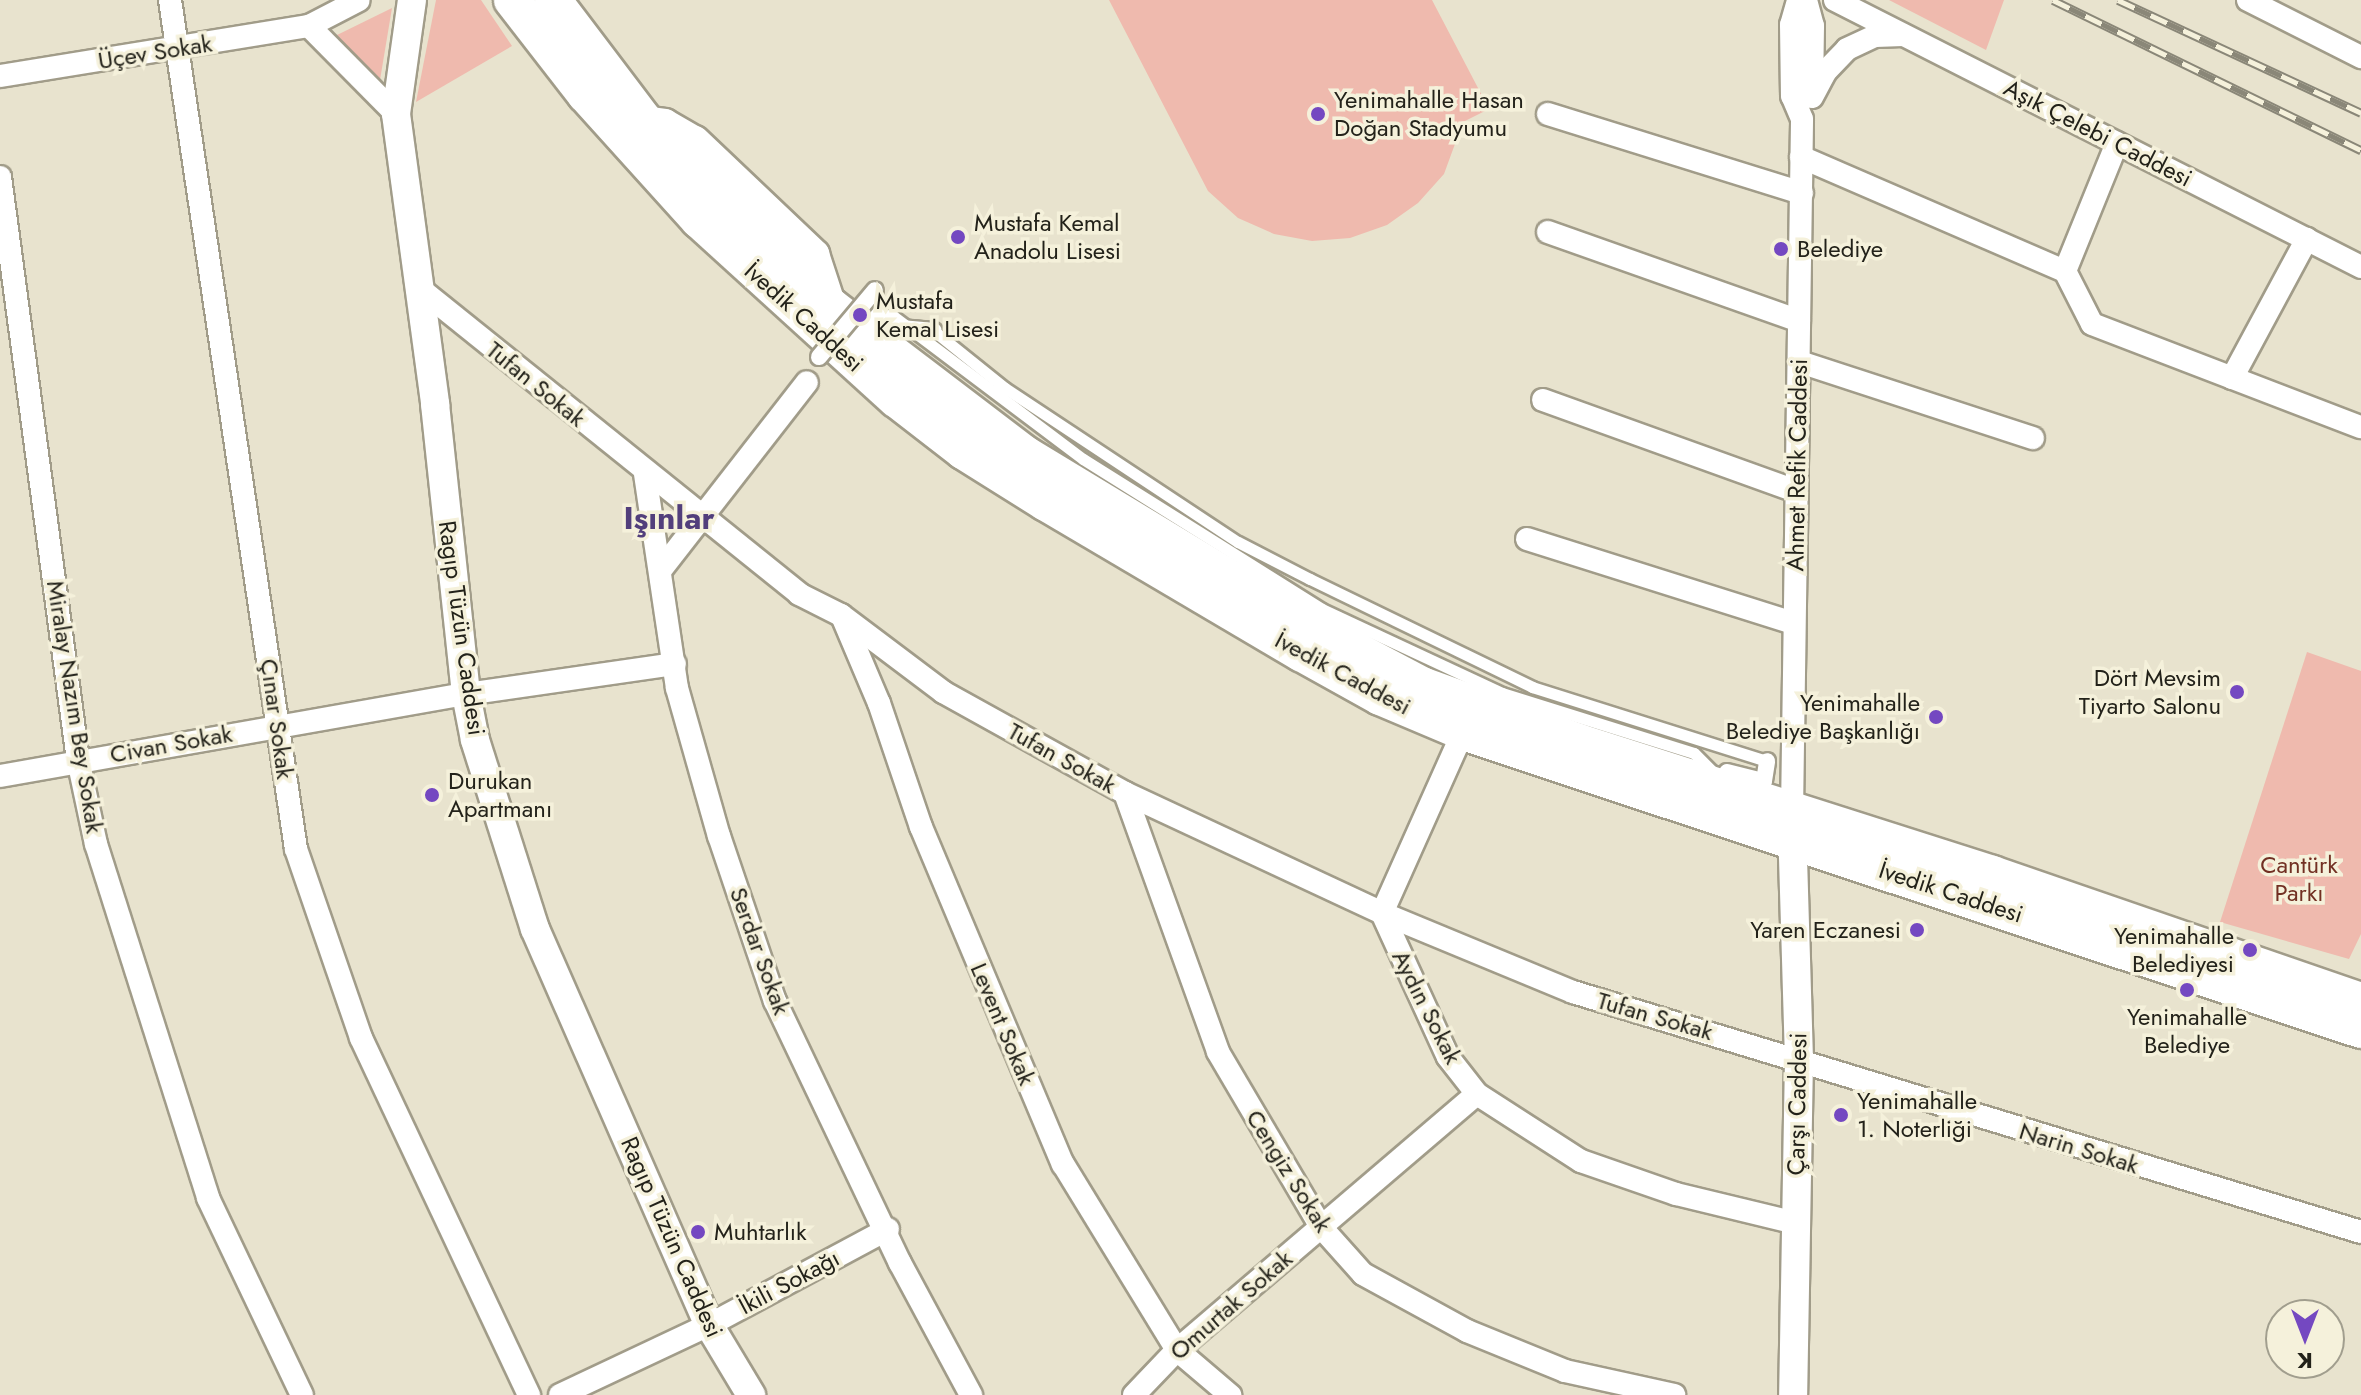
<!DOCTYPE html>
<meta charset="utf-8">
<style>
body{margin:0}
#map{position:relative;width:2361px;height:1395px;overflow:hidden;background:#e8e3ce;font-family:Jost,sans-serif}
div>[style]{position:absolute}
.green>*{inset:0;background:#efbaae}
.roads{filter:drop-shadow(2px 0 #a19c89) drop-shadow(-2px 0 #a19c89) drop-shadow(0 2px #a19c89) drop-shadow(0 -2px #a19c89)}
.service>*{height:11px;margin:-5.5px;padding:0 5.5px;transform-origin:5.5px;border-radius:5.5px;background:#fff}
.pedestrian>*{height:16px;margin:-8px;padding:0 8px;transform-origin:8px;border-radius:8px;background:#fff}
.minor>*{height:22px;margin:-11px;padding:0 11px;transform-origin:11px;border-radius:11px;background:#fff}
.tertiary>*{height:28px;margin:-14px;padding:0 14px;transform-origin:14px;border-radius:14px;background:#fff}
.primary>*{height:36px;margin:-18px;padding:0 18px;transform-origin:18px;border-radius:18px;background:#fff}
.rail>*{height:9px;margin-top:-4.5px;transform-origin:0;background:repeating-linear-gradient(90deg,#f5f1db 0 18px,#8a8778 0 36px);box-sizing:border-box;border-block:2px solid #8a8778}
.bridges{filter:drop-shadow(2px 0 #a19c89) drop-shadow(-2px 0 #a19c89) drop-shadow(0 2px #a19c89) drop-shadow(0 -2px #a19c89)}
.pedestrian-bridge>*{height:16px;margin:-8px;padding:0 8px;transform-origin:8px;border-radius:8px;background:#fff}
.dots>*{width:22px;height:22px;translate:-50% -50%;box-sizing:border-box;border:4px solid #f5f1db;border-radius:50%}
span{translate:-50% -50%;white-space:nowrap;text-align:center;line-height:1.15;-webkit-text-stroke:7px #f5f1db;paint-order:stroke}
.street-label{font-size:24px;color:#23221a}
.poi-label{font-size:24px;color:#23221a}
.left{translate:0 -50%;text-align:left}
.right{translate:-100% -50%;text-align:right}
.park-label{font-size:24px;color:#723023}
.district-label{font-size:32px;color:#523f7c;font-weight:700}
.north{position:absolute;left:2265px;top:1299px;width:80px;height:80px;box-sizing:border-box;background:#f5f1db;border:2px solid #a19e8e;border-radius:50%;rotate:180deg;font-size:22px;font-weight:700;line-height:32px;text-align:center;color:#23221a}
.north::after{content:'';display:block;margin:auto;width:28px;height:36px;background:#7448c1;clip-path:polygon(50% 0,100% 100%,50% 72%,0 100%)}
</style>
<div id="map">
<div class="green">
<i style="clip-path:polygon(436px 0,481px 0,512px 46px,416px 102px)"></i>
<i style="clip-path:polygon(1109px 0,1432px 0,1489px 109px,1463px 122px,1444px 174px,1418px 203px,1387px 225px,1350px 238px,1312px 241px,1274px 234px,1238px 218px,1208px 191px)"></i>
<i style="clip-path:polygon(1889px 0,2004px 0,1986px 50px)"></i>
<i style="clip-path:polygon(392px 8px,379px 86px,337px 35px)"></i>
<i style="clip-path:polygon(2307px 652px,2361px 671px,2361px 934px,2349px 959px,2220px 922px)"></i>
</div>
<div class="roads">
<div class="service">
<i style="left:853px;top:309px;width:41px;rotate:9.9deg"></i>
<i style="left:893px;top:316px;width:238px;rotate:37deg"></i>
<i style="left:1083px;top:459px;width:282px;rotate:32.1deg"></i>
<i style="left:1322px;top:609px;width:199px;rotate:25deg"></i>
<i style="left:1502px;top:693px;width:201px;rotate:17.4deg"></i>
<i style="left:1694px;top:753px;width:25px;rotate:45deg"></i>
<i style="left:934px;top:331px;width:91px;rotate:38.8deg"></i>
<i style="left:1005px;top:388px;width:279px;rotate:33.5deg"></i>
<i style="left:1238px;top:542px;width:81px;rotate:27.2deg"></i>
<i style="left:1310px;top:579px;width:247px;rotate:25.9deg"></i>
<i style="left:1532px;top:687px;width:246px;rotate:17.5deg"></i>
</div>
<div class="pedestrian">
<i style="left:879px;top:326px;width:55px;rotate:5.2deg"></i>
<i style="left:1727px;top:772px;width:38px;rotate:14deg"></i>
<i style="left:1764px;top:781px;width:20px;rotate:-81deg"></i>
</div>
<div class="minor">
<i style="left:170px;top:0;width:858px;rotate:81.56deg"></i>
<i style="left:296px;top:849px;width:200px;rotate:71deg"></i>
<i style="left:361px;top:1038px;width:395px;rotate:64.8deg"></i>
<i style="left:1806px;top:0;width:27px;rotate:75deg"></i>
<i style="left:1813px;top:26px;width:66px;rotate:90.9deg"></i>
<i style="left:1835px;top:0;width:590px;rotate:26.91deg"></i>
<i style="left:2248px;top:0;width:127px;rotate:26.8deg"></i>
<i style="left:309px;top:26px;width:124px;rotate:45.3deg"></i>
<i style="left:0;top:76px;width:313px;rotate:-9.2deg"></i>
<i style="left:309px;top:26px;width:56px;rotate:-27.5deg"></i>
<i style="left:1812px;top:97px;width:30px;rotate:-62deg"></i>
<i style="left:1826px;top:71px;width:30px;rotate:-46deg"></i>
<i style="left:1847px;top:49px;width:31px;rotate:-25deg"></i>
<i style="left:1875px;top:36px;width:28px;rotate:-2deg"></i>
<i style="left:1548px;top:114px;width:266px;rotate:17.3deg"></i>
<i style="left:1801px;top:157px;width:288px;rotate:23.4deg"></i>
<i style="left:2065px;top:271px;width:59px;rotate:63deg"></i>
<i style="left:2092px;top:324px;width:288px;rotate:21deg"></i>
<i style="left:0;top:177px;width:588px;rotate:82.38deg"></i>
<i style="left:78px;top:760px;width:86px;rotate:77.9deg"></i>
<i style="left:96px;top:844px;width:371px;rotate:72.4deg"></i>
<i style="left:208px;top:1198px;width:218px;rotate:64.5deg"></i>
<i style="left:1548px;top:232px;width:266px;rotate:19.5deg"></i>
<i style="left:2065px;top:271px;width:138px;rotate:-67.9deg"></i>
<i style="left:419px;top:288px;width:488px;rotate:38.8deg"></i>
<i style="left:799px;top:594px;width:47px;rotate:26.6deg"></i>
<i style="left:841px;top:615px;width:128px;rotate:37deg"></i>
<i style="left:943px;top:692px;width:208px;rotate:29deg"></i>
<i style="left:1125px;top:793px;width:284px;rotate:25deg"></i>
<i style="left:1382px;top:913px;width:207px;rotate:22.5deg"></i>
<i style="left:1573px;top:992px;width:824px;rotate:16.94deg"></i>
<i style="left:1800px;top:362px;width:245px;rotate:18.1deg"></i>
<i style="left:2232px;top:378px;width:158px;rotate:-61.7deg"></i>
<i style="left:1543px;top:400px;width:269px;rotate:19.8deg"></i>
<i style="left:645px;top:474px;width:216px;rotate:81.5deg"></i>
<i style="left:677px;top:688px;width:154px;rotate:74.2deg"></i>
<i style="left:719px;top:836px;width:174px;rotate:71.3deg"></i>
<i style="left:775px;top:1001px;width:290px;rotate:64.5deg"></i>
<i style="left:900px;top:1263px;width:150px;rotate:61.7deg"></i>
<i style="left:1527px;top:539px;width:280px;rotate:17.5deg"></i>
<i style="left:663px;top:567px;width:234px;rotate:-52.1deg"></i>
<i style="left:842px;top:616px;width:95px;rotate:67deg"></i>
<i style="left:879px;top:703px;width:131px;rotate:71.3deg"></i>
<i style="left:921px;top:827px;width:366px;rotate:67.2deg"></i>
<i style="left:1063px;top:1164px;width:218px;rotate:58.5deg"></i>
<i style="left:1177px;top:1350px;width:70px;rotate:40.3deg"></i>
<i style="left:1463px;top:732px;width:198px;rotate:114.1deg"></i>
<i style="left:1382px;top:913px;width:158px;rotate:65.4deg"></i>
<i style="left:1448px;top:1057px;width:47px;rotate:51.9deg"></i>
<i style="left:1477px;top:1094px;width:124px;rotate:32.8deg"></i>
<i style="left:1581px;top:1161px;width:101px;rotate:19.2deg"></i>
<i style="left:1676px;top:1194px;width:123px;rotate:13.6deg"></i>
<i style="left:0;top:776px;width:473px;rotate:-10deg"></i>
<i style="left:466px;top:694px;width:211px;rotate:-8.2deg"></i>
<i style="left:1125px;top:793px;width:275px;rotate:70.2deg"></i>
<i style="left:1218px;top:1052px;width:203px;rotate:59.5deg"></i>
<i style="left:1321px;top:1227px;width:63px;rotate:48.2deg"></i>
<i style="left:1363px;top:1274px;width:119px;rotate:28.7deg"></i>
<i style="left:1467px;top:1331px;width:106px;rotate:22.2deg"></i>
<i style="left:1565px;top:1371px;width:112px;rotate:12.4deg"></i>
<i style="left:1792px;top:812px;width:693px;rotate:-89.17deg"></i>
<i style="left:1802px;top:119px;width:25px;rotate:-113deg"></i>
<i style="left:1792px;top:96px;width:71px;rotate:-90.8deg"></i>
<i style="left:1791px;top:25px;width:26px;rotate:-74deg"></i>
<i style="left:560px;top:1395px;width:165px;rotate:-25.2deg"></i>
<i style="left:709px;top:1325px;width:203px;rotate:-28.2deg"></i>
<i style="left:1134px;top:1395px;width:62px;rotate:-46.3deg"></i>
<i style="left:1177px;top:1350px;width:394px;rotate:-40.5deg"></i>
</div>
<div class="tertiary">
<i style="left:412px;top:0;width:115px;rotate:98deg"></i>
<i style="left:396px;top:114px;width:293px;rotate:82.3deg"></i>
<i style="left:435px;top:404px;width:292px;rotate:83.9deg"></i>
<i style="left:466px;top:694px;width:47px;rotate:78.9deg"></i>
<i style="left:475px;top:740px;width:198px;rotate:72.4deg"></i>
<i style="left:535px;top:929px;width:433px;rotate:66.3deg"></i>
<i style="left:709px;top:1325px;width:82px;rotate:59deg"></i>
<i style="left:644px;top:120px;width:21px;rotate:8deg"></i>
<i style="left:665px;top:123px;width:34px;rotate:30deg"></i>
<i style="left:695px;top:140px;width:166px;rotate:43.5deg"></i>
<i style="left:815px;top:254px;width:55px;rotate:71.9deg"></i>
<i style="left:1792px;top:824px;width:235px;rotate:88.3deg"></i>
<i style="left:1799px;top:1059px;width:336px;rotate:91deg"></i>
</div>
<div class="primary">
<i style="left:512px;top:0;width:119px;rotate:52.2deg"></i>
<i style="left:585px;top:94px;width:170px;rotate:47.9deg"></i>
<i style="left:699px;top:220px;width:266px;rotate:42.3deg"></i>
<i style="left:896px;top:399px;width:85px;rotate:37.8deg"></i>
<i style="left:963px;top:451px;width:98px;rotate:32.1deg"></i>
<i style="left:1046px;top:503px;width:296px;rotate:30.5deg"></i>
<i style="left:1301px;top:653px;width:90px;rotate:29.1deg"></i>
<i style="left:1380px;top:697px;width:90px;rotate:22.9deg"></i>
<i style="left:1463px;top:732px;width:946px;rotate:18.36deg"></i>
<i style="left:553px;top:0;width:151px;rotate:52.8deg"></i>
<i style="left:644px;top:120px;width:98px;rotate:47.9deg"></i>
<i style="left:710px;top:193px;width:167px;rotate:43.1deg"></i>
<i style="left:832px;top:307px;width:243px;rotate:37.3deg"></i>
<i style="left:1025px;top:454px;width:323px;rotate:31.2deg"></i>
<i style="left:1301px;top:621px;width:137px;rotate:27.9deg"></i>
<i style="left:1422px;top:685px;width:167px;rotate:20deg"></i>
<i style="left:1579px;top:742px;width:434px;rotate:17.7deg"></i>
<i style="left:1992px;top:874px;width:390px;rotate:19deg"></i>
</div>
</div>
<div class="rail">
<i style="left:2053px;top:0;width:343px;rotate:26deg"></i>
<i style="left:2118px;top:0;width:268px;rotate:24.9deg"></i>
</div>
<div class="bridges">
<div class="pedestrian-bridge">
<i style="left:819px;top:357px;width:87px;rotate:-50.1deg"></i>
</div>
</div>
<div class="dots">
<i style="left:1318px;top:114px;background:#7448c1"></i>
<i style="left:958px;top:237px;background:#7448c1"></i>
<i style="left:1781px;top:249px;background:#7448c1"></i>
<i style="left:860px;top:315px;background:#7448c1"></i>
<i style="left:2237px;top:692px;background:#7448c1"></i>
<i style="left:1936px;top:717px;background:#7448c1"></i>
<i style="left:432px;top:795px;background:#7448c1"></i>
<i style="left:1917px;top:930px;background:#7448c1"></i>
<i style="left:2250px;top:950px;background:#7448c1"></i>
<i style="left:2187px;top:990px;background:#7448c1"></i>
<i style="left:1841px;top:1115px;background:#7448c1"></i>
<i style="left:698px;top:1232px;background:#7448c1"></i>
</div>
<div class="street-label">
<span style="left:155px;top:52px;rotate:-9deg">Üçev Sokak</span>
<span style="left:2098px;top:133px;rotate:27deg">Aşık Çelebi Caddesi</span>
<span style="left:804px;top:317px;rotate:42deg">İvedik Caddesi</span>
<span style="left:536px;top:384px;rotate:39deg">Tufan Sokak</span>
<span style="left:1797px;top:465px;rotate:-89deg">Ahmet Refik Caddesi</span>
<span style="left:462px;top:628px;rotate:82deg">Ragıp Tüzün Caddesi</span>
<span style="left:1343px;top:673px;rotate:28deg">İvedik Caddesi</span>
<span style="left:75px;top:707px;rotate:81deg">Miralay Nazım Bey Sokak</span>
<span style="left:277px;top:719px;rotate:82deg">Çınar Sokak</span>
<span style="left:171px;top:744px;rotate:-10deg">Civan Sokak</span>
<span style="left:1062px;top:758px;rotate:29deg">Tufan Sokak</span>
<span style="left:1951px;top:892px;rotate:18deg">İvedik Caddesi</span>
<span style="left:760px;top:951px;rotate:70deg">Serdar Sokak</span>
<span style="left:1427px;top:1007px;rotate:63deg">Aydın Sokak</span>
<span style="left:1655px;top:1016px;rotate:16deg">Tufan Sokak</span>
<span style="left:1003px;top:1024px;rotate:67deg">Levent Sokak</span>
<span style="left:1797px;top:1104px;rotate:-89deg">Çarşı Caddesi</span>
<span style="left:2079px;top:1148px;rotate:17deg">Narin Sokak</span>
<span style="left:1289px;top:1171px;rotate:58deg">Cengiz Sokak</span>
<span style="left:672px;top:1237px;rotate:66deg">Ragıp Tüzün Caddesi</span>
<span style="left:789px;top:1282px;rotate:-28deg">İkili Sokağı</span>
<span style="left:1231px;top:1305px;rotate:-41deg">Omurtak Sokak</span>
</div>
<div class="poi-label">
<span class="left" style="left:1334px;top:114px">Yenimahalle Hasan<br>Doğan Stadyumu</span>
<span class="left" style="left:974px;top:237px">Mustafa Kemal<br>Anadolu Lisesi</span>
<span class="left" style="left:1797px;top:249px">Belediye</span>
<span class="left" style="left:876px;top:315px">Mustafa<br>Kemal Lisesi</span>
<span class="right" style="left:2221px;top:692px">Dört Mevsim<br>Tiyarto Salonu</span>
<span class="right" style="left:1920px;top:717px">Yenimahalle<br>Belediye Başkanlığı</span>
<span class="left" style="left:448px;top:795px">Durukan<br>Apartmanı</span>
<span class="right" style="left:1901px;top:930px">Yaren Eczanesi</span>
<span class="right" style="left:2234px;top:950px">Yenimahalle<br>Belediyesi</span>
<span style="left:2187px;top:1031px">Yenimahalle<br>Belediye</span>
<span class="left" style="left:1857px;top:1115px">Yenimahalle<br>1. Noterliği</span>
<span class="left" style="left:714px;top:1232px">Muhtarlık</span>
</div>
<div class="park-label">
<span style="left:2299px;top:879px">Cantürk<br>Parkı</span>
</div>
<div class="district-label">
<span style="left:669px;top:518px">Işınlar</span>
</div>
<div class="north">K</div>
</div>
